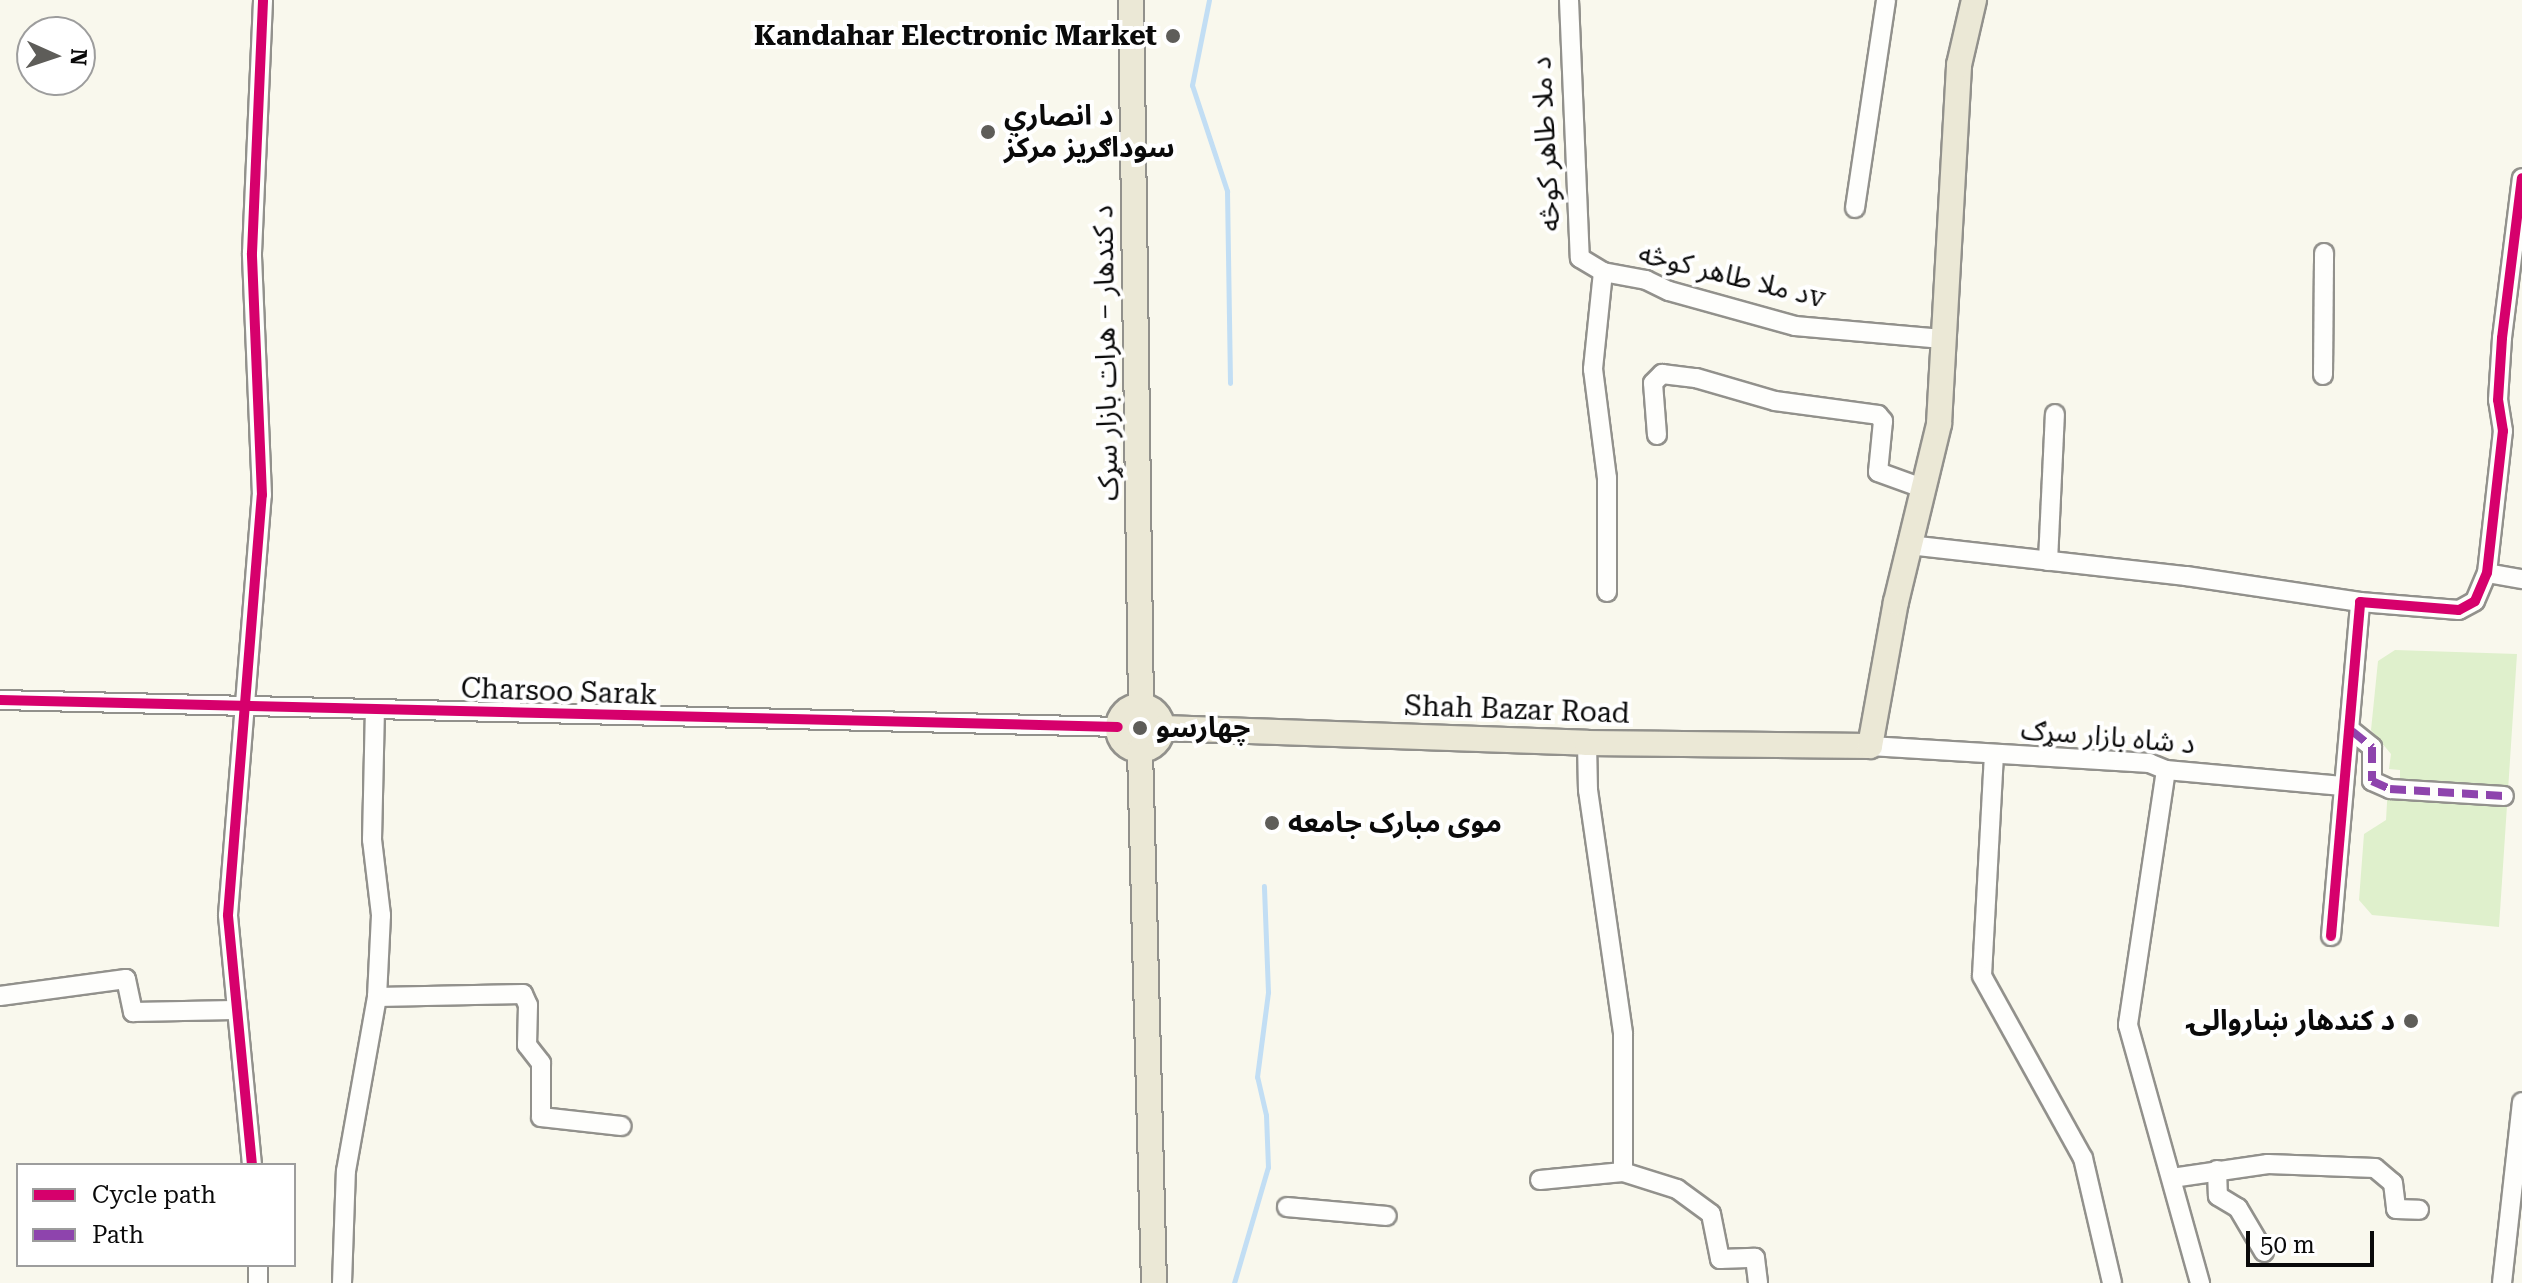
<!DOCTYPE html>
<meta charset="utf-8">
<style>
body{margin:0}
#map{position:relative;width:2522px;height:1283px;overflow:hidden;background:#f9f8ed;font-family:"Roboto Serif","Noto Sans Arabic",serif}
div>[style]{position:absolute}
.green>*{inset:0;background:#dff0cc}
.stream>*{height:5px;margin:-2.5px;padding:0 2.5px;transform-origin:2.5px;border-radius:2.5px;background:#c2def4}
.roads{filter:drop-shadow(2px 0 #92918c) drop-shadow(-2px 0 #92918c) drop-shadow(0 2px #92918c) drop-shadow(0 -2px #92918c)}
.minor>*{height:18px;margin:-9px;padding:0 9px;transform-origin:9px;border-radius:9px;background:#fefefc}
.major>*{height:24px;margin:-12px;padding:0 12px;transform-origin:12px;border-radius:12px;background:#ebe8d6}
.major>.ring{margin:-12px;padding:0;box-sizing:content-box;background:none;border:24px solid #ebe8d6;border-radius:50%}
.quiet>*{height:8px;margin-top:-4px;transform-origin:0;background:repeating-linear-gradient(90deg,#8e44ad 0 16px,transparent 0 24px)}
.cycleway>*{height:10px;margin:-5px;padding:0 5px;transform-origin:5px;border-radius:5px;background:#d6006c}
.dots>*{width:22px;height:22px;translate:-50% -50%;box-sizing:border-box;border:4px solid #fff;border-radius:50%}
span{translate:-50% -50%;white-space:nowrap;text-align:center;line-height:1.15;-webkit-text-stroke:8px #fff;paint-order:stroke}
.poi-label{font-size:28px;color:#0a0a0a;font-weight:700}
.right{translate:-100% -50%;text-align:right}
.left{translate:0 -50%;text-align:left}
.street-label{font-size:28px;color:#0a0a0a}
.legend{position:absolute;left:16px;top:1163px;width:280px;height:104px;box-sizing:border-box;background:#fff;border:2px solid #9d9d9d;margin:0;padding:10px 14px;list-style:none;font-size:24px;color:#0a0a0a}
.legend li{display:flex;align-items:center;gap:16px;height:40px}
.legend b{width:40px;border:2px solid #9d9d9d}
.north{position:absolute;left:16px;top:16px;width:80px;height:80px;box-sizing:border-box;background:#fff;border:2px solid #9d9d9d;border-radius:50%;rotate:93deg;font-size:22px;font-weight:700;line-height:32px;text-align:center;color:#0a0a0a}
.north::after{content:'';display:block;margin:auto;width:28px;height:36px;background:#5e5d59;clip-path:polygon(50% 0,100% 100%,50% 72%,0 100%)}
.scale{position:absolute;left:2246px;top:1231px;width:128px;height:36px;box-sizing:border-box;border:4px solid #0a0a0a;border-top:0;padding-left:10px;font-size:24px;line-height:28px;white-space:nowrap;color:#0a0a0a;-webkit-text-stroke:6px #fff;paint-order:stroke}
</style>
<div id="map">
<div class="green">
<i style="clip-path:polygon(2395px 650px,2517px 654px,2499px 927px,2372px 915px,2359px 900px,2364px 834px,2386px 820px,2388px 785px,2400px 784px,2400px 770px,2389px 769px,2391px 754px,2371px 730px,2378px 661px)"></i>
</div>
<div class="stream">
<i style="left:1209px;top:0;width:87px;rotate:101.3deg"></i>
<i style="left:1192px;top:85px;width:112px;rotate:71.7deg"></i>
<i style="left:1227px;top:191px;width:192px;rotate:89.1deg"></i>
<i style="left:1234px;top:1283px;width:121px;rotate:-73.7deg"></i>
<i style="left:1268px;top:1167px;width:52px;rotate:-92.2deg"></i>
<i style="left:1266px;top:1115px;width:39px;rotate:-103deg"></i>
<i style="left:1257px;top:1077px;width:86px;rotate:-82.6deg"></i>
<i style="left:1268px;top:992px;width:106px;rotate:-92.2deg"></i>
</div>
<div class="roads">
<div class="minor">
<i style="left:1569px;top:0;width:258px;rotate:87.6deg"></i>
<i style="left:1580px;top:258px;width:27px;rotate:31deg"></i>
<i style="left:1603px;top:272px;width:44px;rotate:10.5deg"></i>
<i style="left:1646px;top:280px;width:25px;rotate:26deg"></i>
<i style="left:1669px;top:291px;width:131px;rotate:15.5deg"></i>
<i style="left:1795px;top:326px;width:151px;rotate:5deg"></i>
<i style="left:1855px;top:208px;width:210px;rotate:-81.5deg"></i>
<i style="left:1603px;top:272px;width:98px;rotate:95.9deg"></i>
<i style="left:1593px;top:369px;width:110px;rotate:82.7deg"></i>
<i style="left:1607px;top:478px;width:114px;rotate:90deg"></i>
<i style="left:2323px;top:375px;width:122px;rotate:-89.5deg"></i>
<i style="left:1657px;top:435px;width:52px;rotate:-94.4deg"></i>
<i style="left:1653px;top:383px;width:13px;rotate:-45deg"></i>
<i style="left:1662px;top:374px;width:34px;rotate:7deg"></i>
<i style="left:1696px;top:378px;width:82px;rotate:16.2deg"></i>
<i style="left:1775px;top:401px;width:104px;rotate:7.7deg"></i>
<i style="left:1878px;top:415px;width:8px;rotate:50deg"></i>
<i style="left:1883px;top:421px;width:51px;rotate:95.6deg"></i>
<i style="left:1878px;top:472px;width:50px;rotate:19.9deg"></i>
<i style="left:1909px;top:545px;width:279px;rotate:6.4deg"></i>
<i style="left:2186px;top:576px;width:176px;rotate:8.5deg"></i>
<i style="left:2048px;top:561px;width:147px;rotate:-87.3deg"></i>
<i style="left:2487px;top:573px;width:36px;rotate:10deg"></i>
<i style="left:0;top:700px;width:1118px;rotate:1.38deg"></i>
<i style="left:2352px;top:731px;width:26px;rotate:39deg"></i>
<i style="left:2372px;top:747px;width:34px;rotate:90deg"></i>
<i style="left:2372px;top:781px;width:20px;rotate:24deg"></i>
<i style="left:2390px;top:789px;width:114px;rotate:3.5deg"></i>
<i style="left:1587px;top:743px;width:47px;rotate:88.8deg"></i>
<i style="left:1588px;top:790px;width:246px;rotate:81.8deg"></i>
<i style="left:1623px;top:1034px;width:138px;rotate:90deg"></i>
<i style="left:1623px;top:1172px;width:57px;rotate:17.5deg"></i>
<i style="left:1677px;top:1189px;width:42px;rotate:36.3deg"></i>
<i style="left:1711px;top:1214px;width:46px;rotate:78.7deg"></i>
<i style="left:1720px;top:1259px;width:35px;rotate:-2deg"></i>
<i style="left:1755px;top:1258px;width:25px;rotate:83deg"></i>
<i style="left:1870px;top:746px;width:280px;rotate:3.5deg"></i>
<i style="left:2149px;top:763px;width:18px;rotate:22deg"></i>
<i style="left:2166px;top:770px;width:177px;rotate:5.2deg"></i>
<i style="left:1994px;top:754px;width:222px;rotate:93.1deg"></i>
<i style="left:1982px;top:976px;width:208px;rotate:61deg"></i>
<i style="left:2083px;top:1158px;width:128px;rotate:76.9deg"></i>
<i style="left:2166px;top:770px;width:258px;rotate:98.5deg"></i>
<i style="left:2128px;top:1025px;width:268px;rotate:74.4deg"></i>
<i style="left:2331px;top:936px;width:335px;rotate:-85deg"></i>
<i style="left:2360px;top:602px;width:99px;rotate:4.6deg"></i>
<i style="left:2459px;top:610px;width:18px;rotate:-29deg"></i>
<i style="left:2475px;top:601px;width:30px;rotate:-67deg"></i>
<i style="left:2487px;top:573px;width:143px;rotate:-83.6deg"></i>
<i style="left:2503px;top:431px;width:31px;rotate:-99deg"></i>
<i style="left:2498px;top:400px;width:62px;rotate:-86.3deg"></i>
<i style="left:2502px;top:338px;width:161px;rotate:-82.9deg"></i>
<i style="left:0;top:996px;width:127px;rotate:-7.7deg"></i>
<i style="left:126px;top:979px;width:34px;rotate:78deg"></i>
<i style="left:133px;top:1012px;width:101px;rotate:-1.1deg"></i>
<i style="left:377px;top:997px;width:146px;rotate:-1.2deg"></i>
<i style="left:523px;top:994px;width:12px;rotate:66deg"></i>
<i style="left:528px;top:1005px;width:40px;rotate:91.4deg"></i>
<i style="left:527px;top:1045px;width:23px;rotate:52deg"></i>
<i style="left:541px;top:1063px;width:54px;rotate:90deg"></i>
<i style="left:541px;top:1117px;width:81px;rotate:6.4deg"></i>
<i style="left:252px;top:1165px;width:251px;rotate:-95.5deg"></i>
<i style="left:228px;top:915px;width:421px;rotate:-85.4deg"></i>
<i style="left:262px;top:495px;width:242px;rotate:-92.4deg"></i>
<i style="left:252px;top:253px;width:253px;rotate:-87.5deg"></i>
<i style="left:2217px;top:1170px;width:26px;rotate:88deg"></i>
<i style="left:2218px;top:1196px;width:23px;rotate:31deg"></i>
<i style="left:2238px;top:1208px;width:51px;rotate:59.4deg"></i>
<i style="left:2172px;top:1178px;width:97px;rotate:-8.3deg"></i>
<i style="left:2268px;top:1164px;width:107px;rotate:2.1deg"></i>
<i style="left:2375px;top:1168px;width:23px;rotate:40deg"></i>
<i style="left:2393px;top:1183px;width:26px;rotate:83deg"></i>
<i style="left:2396px;top:1209px;width:23px;rotate:2deg"></i>
<i style="left:1540px;top:1180px;width:83px;rotate:-5.5deg"></i>
<i style="left:1287px;top:1207px;width:100px;rotate:5.1deg"></i>
<i style="left:258px;top:1265px;width:18px;rotate:90deg"></i>
<i style="left:342px;top:1283px;width:112px;rotate:-88deg"></i>
<i style="left:346px;top:1171px;width:177px;rotate:-79.9deg"></i>
<i style="left:377px;top:997px;width:82px;rotate:-87.2deg"></i>
<i style="left:381px;top:915px;width:76px;rotate:-96.8deg"></i>
<i style="left:372px;top:840px;width:129px;rotate:-88.7deg"></i>
<i style="left:2502px;top:1283px;width:182px;rotate:-83.7deg"></i>
</div>
<div class="major">
<i style="left:1131px;top:0;width:705px;rotate:89.19deg"></i>
<i class="ring" style="left:1118px;top:706px;width:20px;height:20px"></i>
<i style="left:1163px;top:728px;width:424px;rotate:2deg"></i>
<i style="left:1587px;top:743px;width:283px;rotate:0.6deg"></i>
<i style="left:1870px;top:746px;width:146px;rotate:-79.8deg"></i>
<i style="left:1896px;top:602px;width:183px;rotate:-76.4deg"></i>
<i style="left:1939px;top:424px;width:360px;rotate:-86.8deg"></i>
<i style="left:1959px;top:65px;width:67px;rotate:-77deg"></i>
<i style="left:1140px;top:750px;width:533px;rotate:88.5deg"></i>
</div>
</div>
<div class="quiet">
<i style="left:2352px;top:731px;width:26px;rotate:39deg"></i>
<i style="left:2372px;top:747px;width:34px;rotate:90deg"></i>
<i style="left:2372px;top:781px;width:20px;rotate:24deg"></i>
<i style="left:2390px;top:789px;width:114px;rotate:3.5deg"></i>
</div>
<div class="cycleway">
<i style="left:0;top:700px;width:1118px;rotate:1.38deg"></i>
<i style="left:2331px;top:936px;width:335px;rotate:-85deg"></i>
<i style="left:2360px;top:602px;width:99px;rotate:4.6deg"></i>
<i style="left:2459px;top:610px;width:18px;rotate:-29deg"></i>
<i style="left:2475px;top:601px;width:30px;rotate:-67deg"></i>
<i style="left:2487px;top:573px;width:143px;rotate:-83.6deg"></i>
<i style="left:2503px;top:431px;width:31px;rotate:-99deg"></i>
<i style="left:2498px;top:400px;width:62px;rotate:-86.3deg"></i>
<i style="left:2502px;top:338px;width:161px;rotate:-82.9deg"></i>
<i style="left:252px;top:1165px;width:251px;rotate:-95.5deg"></i>
<i style="left:228px;top:915px;width:421px;rotate:-85.4deg"></i>
<i style="left:262px;top:495px;width:242px;rotate:-92.4deg"></i>
<i style="left:252px;top:253px;width:253px;rotate:-87.5deg"></i>
</div>
<div class="dots">
<i style="left:1173px;top:36px;background:#5e5d59"></i>
<i style="left:988px;top:132px;background:#5e5d59"></i>
<i style="left:1140px;top:728px;background:#5e5d59"></i>
<i style="left:1272px;top:823px;background:#5e5d59"></i>
<i style="left:2411px;top:1021px;background:#5e5d59"></i>
</div>
<div class="poi-label">
<span class="right" style="left:1157px;top:36px">Kandahar Electronic Market</span>
<span class="left" style="left:1004px;top:132px">د انصاري<br>سوداګریز مرکز</span>
<span class="left" style="left:1156px;top:728px">چهارسو</span>
<span class="left" style="left:1288px;top:823px">موی مبارک جامعه</span>
<span class="right" style="left:2395px;top:1021px">د کندهار ښاروالۍ</span>
</div>
<div class="street-label">
<span style="left:1546px;top:144px;rotate:-93deg">د ملا طاهر کوڅه</span>
<span style="left:1732px;top:276px;rotate:14deg">د ملا طاهر کوڅهv</span>
<span style="left:1106px;top:353px;rotate:-91deg">د کندهار – هرات بازار سړک</span>
<span style="left:559px;top:692px;rotate:2deg">Charsoo Sarak</span>
<span style="left:1517px;top:710px;rotate:2deg">Shah Bazar Road</span>
<span style="left:2108px;top:737px;rotate:5deg">د شاه بازار سړګ</span>
</div>
<ul class="legend">
<li><b style="height:10px;background:#d6006c"></b>Cycle path</li>
<li><b style="height:10px;background:#8e44ad"></b>Path</li>
</ul>
<div class="north">N</div>
<div class="scale">50 m</div>
</div>
